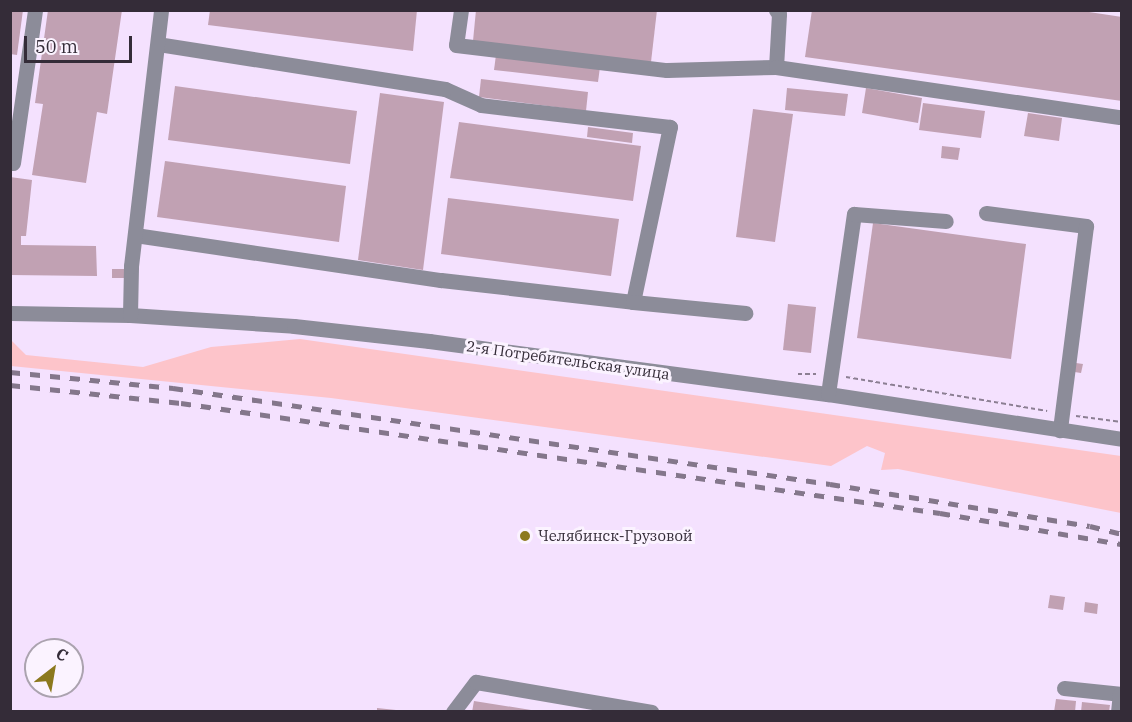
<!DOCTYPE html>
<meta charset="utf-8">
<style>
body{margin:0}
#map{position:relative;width:1132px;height:722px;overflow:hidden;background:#f4e1fe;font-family:"IBM Plex Serif",serif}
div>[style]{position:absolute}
.green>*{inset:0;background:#fdc4ca}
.building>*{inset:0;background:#c1a1b3}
.path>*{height:2px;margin-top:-1px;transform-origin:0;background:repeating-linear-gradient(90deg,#8c7f93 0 4.5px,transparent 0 7.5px)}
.minor>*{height:15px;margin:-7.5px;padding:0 7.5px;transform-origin:7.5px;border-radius:7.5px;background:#8c8c99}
.rail>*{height:4.5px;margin-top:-2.25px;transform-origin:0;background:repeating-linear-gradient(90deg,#84778b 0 10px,transparent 0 20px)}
.dots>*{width:16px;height:16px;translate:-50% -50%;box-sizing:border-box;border:3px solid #fbf3ff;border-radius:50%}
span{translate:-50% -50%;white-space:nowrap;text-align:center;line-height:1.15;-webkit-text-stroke:6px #fbf3ff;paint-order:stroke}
.street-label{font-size:15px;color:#342c38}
.poi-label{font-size:15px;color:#342c38}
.left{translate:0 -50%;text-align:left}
.frame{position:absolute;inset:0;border:12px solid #342c38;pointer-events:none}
.north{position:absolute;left:24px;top:638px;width:60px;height:60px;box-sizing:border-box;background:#fbf3ff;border:2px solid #aba3af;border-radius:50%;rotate:31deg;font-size:16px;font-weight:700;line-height:24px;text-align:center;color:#342c38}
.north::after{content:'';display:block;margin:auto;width:21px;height:27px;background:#8c791e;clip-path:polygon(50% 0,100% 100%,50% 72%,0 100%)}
.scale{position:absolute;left:24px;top:36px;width:108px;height:27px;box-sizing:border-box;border:3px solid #342c38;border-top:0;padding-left:8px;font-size:18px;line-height:21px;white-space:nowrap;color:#342c38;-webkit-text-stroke:4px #fbf3ff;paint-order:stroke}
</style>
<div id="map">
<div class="green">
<i style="clip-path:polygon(300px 339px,1121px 456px,1121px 513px,898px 469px,881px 470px,885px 453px,867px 446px,831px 466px,331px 398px,11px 366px,11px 340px,26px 355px,143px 367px,211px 347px)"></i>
</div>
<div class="building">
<i style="clip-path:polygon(10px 10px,23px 10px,17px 55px,10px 54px)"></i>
<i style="clip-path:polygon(48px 10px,122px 10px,107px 114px,97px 112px,86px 183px,32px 175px,43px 104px,35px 103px)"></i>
<i style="clip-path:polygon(210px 10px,417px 10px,413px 51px,208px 25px)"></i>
<i style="clip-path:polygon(476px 10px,657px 10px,651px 62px,473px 41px)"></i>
<i style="clip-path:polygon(812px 10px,1076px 10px,1122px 17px,1122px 101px,805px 57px)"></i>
<i style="clip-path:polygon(496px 55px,600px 67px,598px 82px,494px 70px)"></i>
<i style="clip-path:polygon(481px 79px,588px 92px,586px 111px,479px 97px)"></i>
<i style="clip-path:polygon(175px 86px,357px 111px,350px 164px,168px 140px)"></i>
<i style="clip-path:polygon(787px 88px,848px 94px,845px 116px,785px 110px)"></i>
<i style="clip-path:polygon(866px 88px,922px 98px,918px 123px,862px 113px)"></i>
<i style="clip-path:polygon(380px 93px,444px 102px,423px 270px,358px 260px)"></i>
<i style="clip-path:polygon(923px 103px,985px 111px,981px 138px,919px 130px)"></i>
<i style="clip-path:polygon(753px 109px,793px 114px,775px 242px,736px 237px)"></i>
<i style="clip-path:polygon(1028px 113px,1062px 118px,1059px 141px,1024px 136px)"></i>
<i style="clip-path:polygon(459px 122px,641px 146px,633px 201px,450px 178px)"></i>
<i style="clip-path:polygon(588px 127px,633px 133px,632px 143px,587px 137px)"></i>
<i style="clip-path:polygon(942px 146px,960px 148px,958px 160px,941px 158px)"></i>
<i style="clip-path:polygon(165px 161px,346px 186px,339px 242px,157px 217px)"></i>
<i style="clip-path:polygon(10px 177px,32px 180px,26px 236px,21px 236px,21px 245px,96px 246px,97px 276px,10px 275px)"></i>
<i style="clip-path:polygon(448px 198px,619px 219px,611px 276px,441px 254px)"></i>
<i style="clip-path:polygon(873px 223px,1026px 244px,1011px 359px,857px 338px)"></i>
<i style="clip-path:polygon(112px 269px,124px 269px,124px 278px,112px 278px)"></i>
<i style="clip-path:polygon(788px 304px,816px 307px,811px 353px,783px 350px)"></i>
<i style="clip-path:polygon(1069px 362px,1083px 364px,1081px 373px,1068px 371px)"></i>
<i style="clip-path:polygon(1050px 595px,1065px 597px,1063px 610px,1048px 608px)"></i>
<i style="clip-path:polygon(1085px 602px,1098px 604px,1097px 614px,1084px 612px)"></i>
<i style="clip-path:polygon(1056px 699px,1076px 701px,1075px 712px,1054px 712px)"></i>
<i style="clip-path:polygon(474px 701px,531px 710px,531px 712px,472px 712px)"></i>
<i style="clip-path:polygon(1082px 702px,1110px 705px,1109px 712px,1081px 712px)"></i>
<i style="clip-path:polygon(377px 708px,396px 710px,396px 712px,377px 712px)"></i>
</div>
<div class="path">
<i style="left:798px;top:374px;width:18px"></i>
<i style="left:846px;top:377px;width:204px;rotate:9.6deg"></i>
<i style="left:1076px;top:416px;width:46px;rotate:7.4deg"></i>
</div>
<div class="minor">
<i style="left:461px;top:10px;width:35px;rotate:98deg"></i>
<i style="left:456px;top:45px;width:212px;rotate:6.8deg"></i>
<i style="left:667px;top:70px;width:109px;rotate:-1.6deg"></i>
<i style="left:776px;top:10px;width:5px;rotate:53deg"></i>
<i style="left:779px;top:14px;width:53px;rotate:93.2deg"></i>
<i style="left:776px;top:67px;width:347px;rotate:8.3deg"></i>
<i style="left:13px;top:163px;width:155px;rotate:-81.8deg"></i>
<i style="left:986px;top:213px;width:101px;rotate:7.4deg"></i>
<i style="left:1086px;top:226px;width:206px;rotate:97.3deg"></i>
<i style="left:135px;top:235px;width:309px;rotate:8.4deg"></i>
<i style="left:441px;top:280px;width:193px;rotate:6.5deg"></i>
<i style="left:633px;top:302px;width:179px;rotate:-78.1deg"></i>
<i style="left:670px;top:127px;width:190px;rotate:-173.4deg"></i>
<i style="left:481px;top:105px;width:39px;rotate:-156deg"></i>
<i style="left:445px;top:89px;width:290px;rotate:-171.1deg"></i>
<i style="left:633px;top:302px;width:113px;rotate:5.6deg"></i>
<i style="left:10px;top:313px;width:120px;rotate:1deg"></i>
<i style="left:130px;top:315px;width:164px;rotate:3.8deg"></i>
<i style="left:294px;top:326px;width:136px;rotate:6.3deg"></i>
<i style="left:429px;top:341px;width:403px;rotate:7.6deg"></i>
<i style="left:828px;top:394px;width:297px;rotate:8.7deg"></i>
<i style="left:130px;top:315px;width:49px;rotate:-88.8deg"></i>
<i style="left:131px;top:266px;width:258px;rotate:-83.3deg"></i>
<i style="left:828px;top:394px;width:182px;rotate:-81.8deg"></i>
<i style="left:854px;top:214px;width:92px;rotate:4.4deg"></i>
<i style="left:1064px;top:688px;width:58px;rotate:5.9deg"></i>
<i style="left:453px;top:712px;width:38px;rotate:-53deg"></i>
<i style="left:476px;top:682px;width:178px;rotate:9.7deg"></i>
<i style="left:1118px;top:712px;width:18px;rotate:-84deg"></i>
</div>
<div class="rail">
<i style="left:10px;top:372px;width:164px;rotate:5.6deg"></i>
<i style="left:173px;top:388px;width:664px;rotate:8.31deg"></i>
<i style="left:830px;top:484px;width:263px;rotate:9.2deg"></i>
<i style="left:1090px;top:526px;width:33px;rotate:14deg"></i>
<i style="left:10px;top:385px;width:172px;rotate:6deg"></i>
<i style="left:181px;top:403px;width:767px;rotate:8.25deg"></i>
<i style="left:940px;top:513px;width:185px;rotate:9.7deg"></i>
</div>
<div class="dots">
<i style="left:525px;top:536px;background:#8c791e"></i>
</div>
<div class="street-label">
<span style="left:568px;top:360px;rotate:8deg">2-я Потребительская улица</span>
</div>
<div class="poi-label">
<span class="left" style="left:538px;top:536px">Челябинск-Грузовой</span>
</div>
<div class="frame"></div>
<div class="north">С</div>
<div class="scale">50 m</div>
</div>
